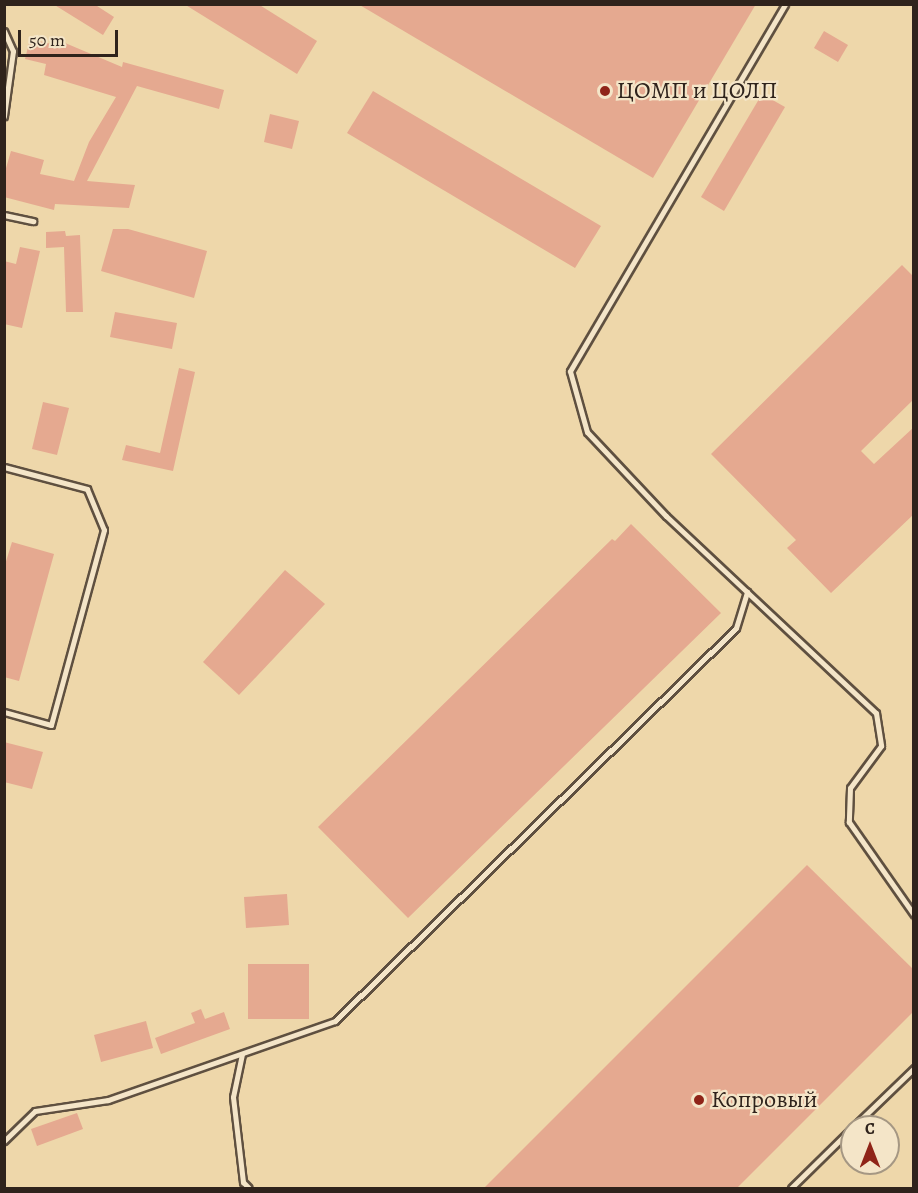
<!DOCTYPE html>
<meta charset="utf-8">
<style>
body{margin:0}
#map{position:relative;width:918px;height:1193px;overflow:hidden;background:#eed7aa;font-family:Alegreya,serif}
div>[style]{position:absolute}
.building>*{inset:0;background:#e5a990}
.roads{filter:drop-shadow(2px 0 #5f5040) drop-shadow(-2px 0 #5f5040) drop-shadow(0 2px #5f5040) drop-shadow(0 -2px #5f5040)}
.lane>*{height:5px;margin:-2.5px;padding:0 2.5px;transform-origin:2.5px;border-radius:2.5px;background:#f4e5c8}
.dots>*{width:16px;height:16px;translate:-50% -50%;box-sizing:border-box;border:3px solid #f4e5c8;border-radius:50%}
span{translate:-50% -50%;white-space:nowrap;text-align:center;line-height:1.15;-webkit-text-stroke:4.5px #f4e5c8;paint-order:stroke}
.poi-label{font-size:24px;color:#2f231c}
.left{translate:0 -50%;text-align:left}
.frame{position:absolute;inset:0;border:6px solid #2f231c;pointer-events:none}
.north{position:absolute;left:840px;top:1115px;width:60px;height:60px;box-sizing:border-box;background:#f4e5c8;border:2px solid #a59783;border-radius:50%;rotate:0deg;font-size:16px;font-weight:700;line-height:24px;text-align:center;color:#2f231c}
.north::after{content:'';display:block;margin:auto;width:21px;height:27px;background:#8f2418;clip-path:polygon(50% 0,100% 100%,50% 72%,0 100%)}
.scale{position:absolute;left:18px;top:30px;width:100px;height:27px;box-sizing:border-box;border:3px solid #2f231c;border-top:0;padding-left:8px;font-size:18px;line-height:21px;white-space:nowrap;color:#2f231c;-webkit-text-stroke:4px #f4e5c8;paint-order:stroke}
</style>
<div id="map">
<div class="building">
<i style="clip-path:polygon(53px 4px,94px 4px,114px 17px,103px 35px)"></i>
<i style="clip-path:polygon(184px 4px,258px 4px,317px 41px,297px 74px)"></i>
<i style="clip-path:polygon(358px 4px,756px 4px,653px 178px)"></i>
<i style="clip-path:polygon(824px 31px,848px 45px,838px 62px,814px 48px)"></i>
<i style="clip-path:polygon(30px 39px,56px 45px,58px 40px,122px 67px,123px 62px,224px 90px,219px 109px,137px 86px,87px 181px,135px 185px,129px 208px,55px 204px,54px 210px,4px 197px,4px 175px,11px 151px,44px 160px,40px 174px,74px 181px,89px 142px,116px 97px,44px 75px,46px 64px,25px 59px)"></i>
<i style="clip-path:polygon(373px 91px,601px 226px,575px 268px,347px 133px)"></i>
<i style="clip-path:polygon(762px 94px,785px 107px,724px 211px,701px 197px)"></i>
<i style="clip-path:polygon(270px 114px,299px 121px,292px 149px,264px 142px)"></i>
<i style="clip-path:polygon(113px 229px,128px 229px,207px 251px,194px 298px,101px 271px)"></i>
<i style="clip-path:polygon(65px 231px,66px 236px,80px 235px,83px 312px,66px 312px,64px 247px,46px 248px,46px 232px)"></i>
<i style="clip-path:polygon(20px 247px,40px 251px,22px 328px,4px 324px,4px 261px,16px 264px)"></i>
<i style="clip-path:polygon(902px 265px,914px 277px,914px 399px,861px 451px,874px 464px,914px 427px,914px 514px,831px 593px,787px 548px,796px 540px,711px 454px)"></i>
<i style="clip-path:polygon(115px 312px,177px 323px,172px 349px,110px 337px)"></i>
<i style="clip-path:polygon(179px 368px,195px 372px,173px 471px,122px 460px,126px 445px,160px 453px)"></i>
<i style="clip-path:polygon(43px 402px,69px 408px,57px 455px,32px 449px)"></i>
<i style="clip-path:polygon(631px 524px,721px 613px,408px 918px,318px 827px,612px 539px,615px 541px)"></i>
<i style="clip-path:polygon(12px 542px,54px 554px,19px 681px,4px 677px,4px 568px)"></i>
<i style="clip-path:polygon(285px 570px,325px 604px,239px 695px,203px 662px)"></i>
<i style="clip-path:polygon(4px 742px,43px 752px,32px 789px,4px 782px)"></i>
<i style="clip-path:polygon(807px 865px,914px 970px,914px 1011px,737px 1188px,484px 1188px)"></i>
<i style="clip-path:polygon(287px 894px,289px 925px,246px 928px,244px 897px)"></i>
<i style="clip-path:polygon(248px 964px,309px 964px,309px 1019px,248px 1019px)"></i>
<i style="clip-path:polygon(201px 1009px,205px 1019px,224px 1012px,230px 1029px,161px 1054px,155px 1038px,195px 1023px,191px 1013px)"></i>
<i style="clip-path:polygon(146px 1021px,153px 1048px,101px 1062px,94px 1035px)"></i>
<i style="clip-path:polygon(77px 1113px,83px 1129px,37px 1146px,31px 1129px)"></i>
</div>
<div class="roads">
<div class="lane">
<i style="left:4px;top:31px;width:22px;rotate:66deg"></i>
<i style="left:13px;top:51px;width:66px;rotate:97.9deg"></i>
<i style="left:4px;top:215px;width:30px;rotate:12deg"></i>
<i style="left:4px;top:467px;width:86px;rotate:14.8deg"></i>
<i style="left:87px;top:489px;width:44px;rotate:67.5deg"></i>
<i style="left:104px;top:530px;width:202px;rotate:105.2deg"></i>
<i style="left:51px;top:725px;width:49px;rotate:-164.5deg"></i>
<i style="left:747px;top:592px;width:177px;rotate:43.2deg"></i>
<i style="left:876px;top:713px;width:33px;rotate:81deg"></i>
<i style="left:881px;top:746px;width:52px;rotate:126.4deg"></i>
<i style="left:850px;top:788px;width:34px;rotate:92deg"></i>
<i style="left:849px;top:822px;width:113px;rotate:55deg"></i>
<i style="left:242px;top:1054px;width:44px;rotate:101.8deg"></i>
<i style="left:233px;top:1097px;width:86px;rotate:83.3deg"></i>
<i style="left:243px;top:1182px;width:8px;rotate:45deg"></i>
<i style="left:853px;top:1127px;width:85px;rotate:-44deg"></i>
<i style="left:4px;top:1141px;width:43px;rotate:-44.1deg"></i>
<i style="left:35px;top:1111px;width:74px;rotate:-8.6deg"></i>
<i style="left:108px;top:1100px;width:240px;rotate:-19.2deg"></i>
<i style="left:335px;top:1021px;width:561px;rotate:-44.42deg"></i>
<i style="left:736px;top:628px;width:38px;rotate:-73deg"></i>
<i style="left:747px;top:592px;width:111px;rotate:-136.8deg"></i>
<i style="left:666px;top:516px;width:115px;rotate:-133.2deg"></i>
<i style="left:587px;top:432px;width:63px;rotate:-105.6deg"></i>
<i style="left:570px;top:371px;width:425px;rotate:-59.6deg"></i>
<i style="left:791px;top:1188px;width:86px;rotate:-44.5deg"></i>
</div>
</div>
<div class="dots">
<i style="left:605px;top:91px;background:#8f2418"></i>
<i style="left:699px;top:1100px;background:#8f2418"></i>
</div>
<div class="poi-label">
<span class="left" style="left:617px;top:91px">ЦОМП и ЦОЛП</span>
<span class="left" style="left:711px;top:1100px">Копровый</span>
</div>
<div class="frame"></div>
<div class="north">С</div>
<div class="scale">50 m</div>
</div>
